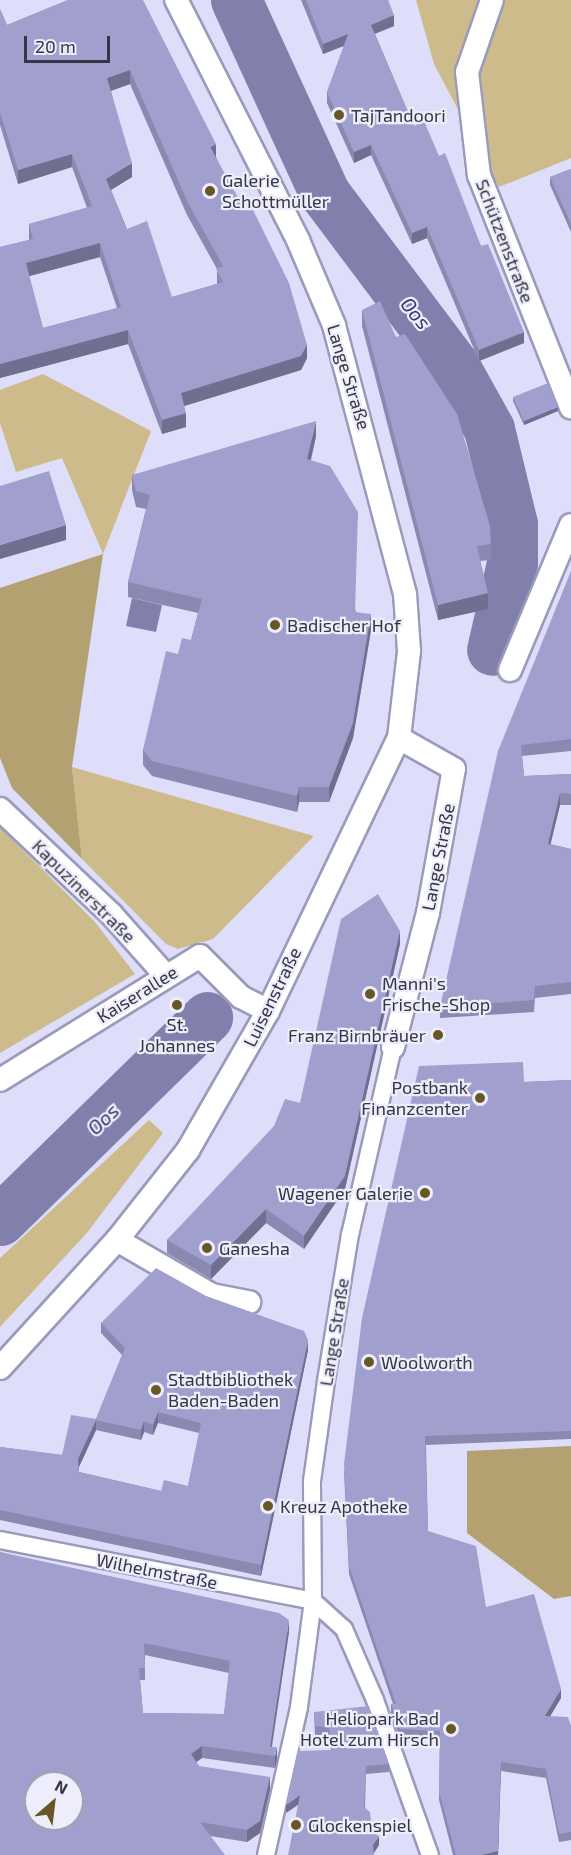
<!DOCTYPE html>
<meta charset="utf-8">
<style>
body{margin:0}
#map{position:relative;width:571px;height:1855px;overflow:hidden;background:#dedefa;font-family:"Exo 2",sans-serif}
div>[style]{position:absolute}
.green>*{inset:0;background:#cdbb8b}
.forest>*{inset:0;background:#b3a171}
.water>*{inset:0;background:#8180ac}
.river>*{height:51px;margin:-25.5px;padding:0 25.5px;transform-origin:25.5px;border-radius:25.5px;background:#8180ac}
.roads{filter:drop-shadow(2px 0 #9a9abb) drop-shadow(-2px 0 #9a9abb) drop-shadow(0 2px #9a9abb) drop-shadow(0 -2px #9a9abb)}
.pedestrian>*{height:16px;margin:-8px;padding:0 8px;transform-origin:8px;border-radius:8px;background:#fff}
.minor>*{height:22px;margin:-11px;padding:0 11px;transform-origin:11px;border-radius:11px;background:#fff}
.wall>*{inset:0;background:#8a89b1}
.shaded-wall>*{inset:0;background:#706f90}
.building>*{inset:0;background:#a09fce}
.dots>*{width:16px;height:16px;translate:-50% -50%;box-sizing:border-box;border:3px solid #ededfb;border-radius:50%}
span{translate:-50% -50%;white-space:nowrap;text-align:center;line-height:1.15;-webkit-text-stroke:4.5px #ededfb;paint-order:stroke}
.poi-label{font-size:18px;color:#353543}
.left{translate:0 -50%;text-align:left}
.right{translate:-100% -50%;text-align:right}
.street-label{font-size:18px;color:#353543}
.water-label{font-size:20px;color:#3a346e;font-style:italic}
.north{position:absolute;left:24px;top:1771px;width:60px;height:60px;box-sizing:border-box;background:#ededfb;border:2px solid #a3a3b1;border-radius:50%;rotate:28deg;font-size:16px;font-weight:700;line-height:24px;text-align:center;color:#353543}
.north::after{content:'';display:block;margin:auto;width:21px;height:27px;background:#685624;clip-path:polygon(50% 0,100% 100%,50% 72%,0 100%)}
.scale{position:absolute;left:24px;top:36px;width:86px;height:27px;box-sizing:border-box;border:3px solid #353543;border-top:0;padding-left:8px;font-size:18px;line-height:21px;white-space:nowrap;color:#353543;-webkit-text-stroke:4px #ededfb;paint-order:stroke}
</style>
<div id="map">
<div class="green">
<i style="clip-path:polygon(416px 0,571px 0,571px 158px,499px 187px,434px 64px)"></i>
<i style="clip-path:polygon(43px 374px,151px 431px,103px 554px,62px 458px,16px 472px,0 423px,0 390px)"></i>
<i style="clip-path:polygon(72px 767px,314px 836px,213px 939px,178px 949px,166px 944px,82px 859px)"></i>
<i style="clip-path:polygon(0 827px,95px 922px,135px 974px,0 1053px)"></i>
<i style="clip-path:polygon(149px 1120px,163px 1133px,86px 1234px,0 1327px,0 1258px)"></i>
</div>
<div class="forest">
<i style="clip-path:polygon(103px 554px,72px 767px,82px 859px,12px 788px,0 758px,0 588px)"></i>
<i style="clip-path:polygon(571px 1446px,571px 1596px,554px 1599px,467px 1533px,467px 1451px)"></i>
</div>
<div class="water">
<i style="clip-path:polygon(132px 598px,162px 605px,156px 632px,126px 626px)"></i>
</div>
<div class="river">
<i style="left:236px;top:0;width:213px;rotate:65.4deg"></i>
<i style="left:325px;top:194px;width:215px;rotate:53.1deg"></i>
<i style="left:454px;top:366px;width:72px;rotate:60.9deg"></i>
<i style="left:489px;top:429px;width:98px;rotate:76.4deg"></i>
<i style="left:512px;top:524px;width:39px;rotate:90deg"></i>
<i style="left:512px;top:563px;width:89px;rotate:102.9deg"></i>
<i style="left:0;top:1220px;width:290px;rotate:-44.4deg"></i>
</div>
<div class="roads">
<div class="pedestrian">
<i style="left:0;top:1540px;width:319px;rotate:11deg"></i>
<i style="left:313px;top:1601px;width:42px;rotate:42.1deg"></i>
<i style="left:344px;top:1629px;width:77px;rotate:66.4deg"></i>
<i style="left:375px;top:1700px;width:164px;rotate:70.5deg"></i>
<i style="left:266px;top:1855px;width:152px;rotate:-77.4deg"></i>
<i style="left:299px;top:1707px;width:107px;rotate:-82.5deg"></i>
<i style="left:313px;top:1601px;width:120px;rotate:-90.5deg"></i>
<i style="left:312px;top:1481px;width:101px;rotate:-82deg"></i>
<i style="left:326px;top:1381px;width:148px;rotate:-80.7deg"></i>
<i style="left:350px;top:1235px;width:193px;rotate:-77.1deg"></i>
</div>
<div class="minor">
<i style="left:492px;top:0;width:76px;rotate:109.1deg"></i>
<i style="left:467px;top:72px;width:104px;rotate:83.4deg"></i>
<i style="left:479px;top:175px;width:250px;rotate:68.4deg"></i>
<i style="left:510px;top:670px;width:157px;rotate:-67.2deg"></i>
<i style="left:0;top:809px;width:153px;rotate:43.4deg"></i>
<i style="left:111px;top:914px;width:83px;rotate:48.4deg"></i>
<i style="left:393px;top:1047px;width:138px;rotate:-75.4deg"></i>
<i style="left:428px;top:913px;width:146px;rotate:-79.8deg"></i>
<i style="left:454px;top:769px;width:63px;rotate:-150.6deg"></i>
<i style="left:0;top:1080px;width:235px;rotate:-31.8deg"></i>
<i style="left:200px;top:956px;width:58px;rotate:45deg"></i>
<i style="left:241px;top:997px;width:30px;rotate:27deg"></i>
<i style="left:117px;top:1240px;width:110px;rotate:30.1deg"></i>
<i style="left:212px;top:1295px;width:38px;rotate:11deg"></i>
<i style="left:0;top:1368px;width:173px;rotate:-47.6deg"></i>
<i style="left:117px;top:1240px;width:115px;rotate:-51.7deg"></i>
<i style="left:188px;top:1150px;width:160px;rotate:-60.1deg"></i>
<i style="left:268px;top:1011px;width:303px;rotate:-64.4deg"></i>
<i style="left:399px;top:738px;width:88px;rotate:-83.4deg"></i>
<i style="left:409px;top:651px;width:57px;rotate:-94deg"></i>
<i style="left:405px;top:594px;width:278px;rotate:-104.8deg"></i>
<i style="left:334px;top:325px;width:92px;rotate:-113deg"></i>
<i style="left:298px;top:240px;width:269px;rotate:-116.9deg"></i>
</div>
</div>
<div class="wall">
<i style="clip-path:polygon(evenodd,68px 0,216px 157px,307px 358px,301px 370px,184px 406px,186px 427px,162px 434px,128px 344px,0 378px,0 247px,29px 240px,29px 224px,87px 208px,72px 167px,18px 184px,0 125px,0 9px,7px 25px,68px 0,130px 84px,187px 215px,217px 269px,217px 284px,172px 297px,127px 229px,111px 190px,132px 177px,111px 91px,130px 84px,68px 0,100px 257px,117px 308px,43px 328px,29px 276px,100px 257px)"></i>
<i style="clip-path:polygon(301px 0,388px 0,394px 26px,375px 34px,414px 126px,439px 156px,481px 246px,524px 343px,479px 361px,427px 238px,412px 244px,371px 155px,354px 163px,327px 103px,327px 92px,344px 46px,323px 54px)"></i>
<i style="clip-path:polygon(571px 169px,571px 232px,550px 185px,550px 177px)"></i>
<i style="clip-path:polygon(362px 310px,396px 337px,491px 544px,491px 560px,480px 561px,488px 609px,438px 620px,362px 326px)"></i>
<i style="clip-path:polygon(513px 397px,558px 411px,524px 425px,513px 401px)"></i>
<i style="clip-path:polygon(316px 436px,311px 460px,356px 612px,371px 630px,353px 738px,329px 802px,299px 802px,297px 812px,152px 776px,143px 765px,143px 750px,178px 654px,191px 640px,198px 613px,128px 597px,128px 582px,146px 509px,136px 507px,132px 490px,132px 475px)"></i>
<i style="clip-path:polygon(571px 571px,571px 751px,522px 756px,524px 776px,571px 774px,571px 805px,560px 805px,550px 844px,571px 849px,571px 994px,535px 998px,534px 1012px,440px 1018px,440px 1007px)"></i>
<i style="clip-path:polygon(400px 944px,345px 1189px,304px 1249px,266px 1223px,211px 1279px,167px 1253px,167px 1240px,300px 1103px)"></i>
<i style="clip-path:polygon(571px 1080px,571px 1439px,426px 1445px,428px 1531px,486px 1607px,561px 1698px,550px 1716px,571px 1726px,571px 1840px,559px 1842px,546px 1778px,501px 1771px,498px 1855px,453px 1855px,439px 1800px,440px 1739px,400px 1738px,391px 1713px,391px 1704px,393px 1704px,349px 1574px,344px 1472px,524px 1082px)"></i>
<i style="clip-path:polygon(evenodd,206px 1296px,308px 1350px,261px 1576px,0 1520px,0 1447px,62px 1455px,96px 1419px,122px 1355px,101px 1333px,101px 1323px,206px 1296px,158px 1423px,199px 1433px,188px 1486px,161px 1491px,79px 1472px,79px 1467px,96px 1430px,141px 1440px,144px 1432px,153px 1435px,158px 1423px)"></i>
<i style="clip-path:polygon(evenodd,0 1552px,289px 1632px,272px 1747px,277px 1759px,275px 1768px,202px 1758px,196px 1762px,199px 1766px,270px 1789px,260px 1833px,247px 1842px,210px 1836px,0 1855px,0 1552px,145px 1655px,229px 1673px,224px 1714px,143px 1713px,140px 1680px,145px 1680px,145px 1655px)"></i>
<i style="clip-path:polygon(314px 1712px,389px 1764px,389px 1772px,366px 1774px,365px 1808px,372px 1832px,379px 1845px,374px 1853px,298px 1805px,286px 1813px,331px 1750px,329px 1735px,315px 1735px)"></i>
</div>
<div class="shaded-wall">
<i style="clip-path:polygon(394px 15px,394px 26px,371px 35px,371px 25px)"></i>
<i style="clip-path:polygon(348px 34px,348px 44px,323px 54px,323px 44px)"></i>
<i style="clip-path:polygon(130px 70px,130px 84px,107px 92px,107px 78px)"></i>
<i style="clip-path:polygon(216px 144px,216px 158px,210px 147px)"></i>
<i style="clip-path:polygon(371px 145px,371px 155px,354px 163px,354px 152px)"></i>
<i style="clip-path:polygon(72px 154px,72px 167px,18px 184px,18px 170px)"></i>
<i style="clip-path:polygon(132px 163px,132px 177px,106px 193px,106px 179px)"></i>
<i style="clip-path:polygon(427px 227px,427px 238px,412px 244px,412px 233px)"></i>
<i style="clip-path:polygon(100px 243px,100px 257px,26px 277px,26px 263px)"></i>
<i style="clip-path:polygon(128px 330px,128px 344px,0 378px,0 364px)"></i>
<i style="clip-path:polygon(524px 332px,524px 343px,479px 361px,479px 350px)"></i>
<i style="clip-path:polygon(307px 345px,307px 358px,301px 370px,181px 407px,181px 393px)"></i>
<i style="clip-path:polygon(558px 407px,558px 411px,524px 425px,524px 421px)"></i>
<i style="clip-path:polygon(186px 413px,186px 427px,162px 434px,162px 420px)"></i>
<i style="clip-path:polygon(316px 421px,316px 436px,307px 475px,307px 459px)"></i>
<i style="clip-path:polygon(66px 525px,66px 540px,0 559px,0 545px)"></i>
<i style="clip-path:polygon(488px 593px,488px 609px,438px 620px,438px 605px)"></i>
<i style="clip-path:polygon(371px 614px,371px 630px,353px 738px,329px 802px,329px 787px)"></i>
<i style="clip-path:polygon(299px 787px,299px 802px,297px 812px,297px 796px)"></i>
<i style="clip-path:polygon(560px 793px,560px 805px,548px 855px,548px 844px)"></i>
<i style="clip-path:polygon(400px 931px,400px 944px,345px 1189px,304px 1249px,304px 1236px)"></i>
<i style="clip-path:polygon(266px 1209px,266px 1223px,211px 1279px,211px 1265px)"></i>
<i style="clip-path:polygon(308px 1340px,308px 1350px,261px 1576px,261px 1565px)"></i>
<i style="clip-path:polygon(158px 1412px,158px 1423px,153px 1435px,153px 1425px)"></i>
<i style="clip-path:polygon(96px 1420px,96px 1430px,78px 1469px,78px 1459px)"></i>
<i style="clip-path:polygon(144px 1421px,144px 1432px,141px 1440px,141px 1430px)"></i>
<i style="clip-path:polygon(289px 1620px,289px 1632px,270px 1755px,270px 1747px)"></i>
<i style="clip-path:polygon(561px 1689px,561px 1698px,545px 1725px,545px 1716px)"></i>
<i style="clip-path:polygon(202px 1746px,202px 1758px,191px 1766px,191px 1754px)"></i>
<i style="clip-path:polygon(277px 1747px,277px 1759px,275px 1768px,275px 1756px)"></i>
<i style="clip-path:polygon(501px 1762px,498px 1855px,482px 1855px)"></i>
<i style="clip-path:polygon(270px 1777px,270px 1789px,260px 1833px,247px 1842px,247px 1830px)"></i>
<i style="clip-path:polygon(300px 1795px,300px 1803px,286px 1813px,286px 1805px)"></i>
<i style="clip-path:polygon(379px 1836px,379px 1845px,373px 1854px,373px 1845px)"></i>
</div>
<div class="building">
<i style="clip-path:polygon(evenodd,68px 0,143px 0,216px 144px,210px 147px,240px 201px,246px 198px,254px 212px,289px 283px,307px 345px,301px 356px,181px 393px,186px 413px,162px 420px,128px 330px,0 364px,0 247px,33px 239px,29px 224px,92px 206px,72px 154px,18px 170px,0 112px,0 9px,7px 25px,68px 0,130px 70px,187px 201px,223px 266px,216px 269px,223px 282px,172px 297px,147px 221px,127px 229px,106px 179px,132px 163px,107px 78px,130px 70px,68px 0,100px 243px,121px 307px,43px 328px,26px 263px,100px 243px)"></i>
<i style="clip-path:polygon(306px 0,388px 0,394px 15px,371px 25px,414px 126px,424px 121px,439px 156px,445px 153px,481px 246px,488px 244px,524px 332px,479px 350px,427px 227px,412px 233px,371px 145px,354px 152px,327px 92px,348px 34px,323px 44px)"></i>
<i style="clip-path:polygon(571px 169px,571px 224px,550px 177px)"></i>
<i style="clip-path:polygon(380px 301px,396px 337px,405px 334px,457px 414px,490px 526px,491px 544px,477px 546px,488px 593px,438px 605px,362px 310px)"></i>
<i style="clip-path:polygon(548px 383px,558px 407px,524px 421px,513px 397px)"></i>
<i style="clip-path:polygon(316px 421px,307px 459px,330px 466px,358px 512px,355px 612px,371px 614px,353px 723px,329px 787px,299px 787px,297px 796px,152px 761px,143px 750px,166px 651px,178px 654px,182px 638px,191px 640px,202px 599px,128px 582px,150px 495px,136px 491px,132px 475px)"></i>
<i style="clip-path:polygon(49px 471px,66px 525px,0 545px,0 486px)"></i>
<i style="clip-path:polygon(571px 571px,571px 739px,521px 745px,524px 776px,571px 774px,571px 794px,560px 793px,548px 844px,571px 849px,571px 982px,535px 986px,534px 1000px,440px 1007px,498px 751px)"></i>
<i style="clip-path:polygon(378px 894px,400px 931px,345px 1176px,304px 1236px,266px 1209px,211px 1265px,167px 1240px,274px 1126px,285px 1099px,300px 1103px,341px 919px)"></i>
<i style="clip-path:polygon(523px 1062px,524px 1082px,571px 1080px,571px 1431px,425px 1436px,428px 1531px,476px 1546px,486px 1607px,534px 1594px,561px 1689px,545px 1716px,568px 1717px,571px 1726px,571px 1832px,559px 1834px,546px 1769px,501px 1762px,498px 1851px,482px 1855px,456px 1855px,439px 1791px,440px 1731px,400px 1729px,391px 1704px,396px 1704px,349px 1566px,344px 1464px,362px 1318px,419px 1066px)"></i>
<i style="clip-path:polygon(evenodd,156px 1268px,206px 1296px,304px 1331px,308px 1340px,261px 1565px,0 1510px,0 1447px,62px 1455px,71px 1415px,96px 1419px,125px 1348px,101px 1323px,156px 1268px,158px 1412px,201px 1423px,188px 1486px,164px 1480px,161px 1491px,79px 1472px,78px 1459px,96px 1420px,141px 1430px,144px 1421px,153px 1425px,158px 1412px)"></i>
<i style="clip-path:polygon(evenodd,0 1552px,279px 1613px,289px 1620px,270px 1747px,277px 1747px,275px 1756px,202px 1746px,191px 1754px,199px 1766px,270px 1777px,260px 1821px,247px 1830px,200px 1822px,225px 1855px,0 1855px,0 1552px,144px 1643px,230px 1661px,224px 1714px,143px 1713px,139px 1668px,145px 1668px,144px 1643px,0 1552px,36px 1783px,72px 1783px,72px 1819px,36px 1819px,36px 1783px)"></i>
<i style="clip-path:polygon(369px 1706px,389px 1764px,366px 1766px,364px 1807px,370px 1812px,372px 1832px,379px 1836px,373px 1845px,374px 1855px,288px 1855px,300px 1795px,286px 1805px,298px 1751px,332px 1750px,329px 1727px,315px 1726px,314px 1712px)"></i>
</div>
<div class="dots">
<i style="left:339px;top:115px;background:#685624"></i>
<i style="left:210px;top:191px;background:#685624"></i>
<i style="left:275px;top:625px;background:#685624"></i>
<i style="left:370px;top:994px;background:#685624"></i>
<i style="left:177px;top:1005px;background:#685624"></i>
<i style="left:438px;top:1035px;background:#685624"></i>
<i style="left:480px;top:1098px;background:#685624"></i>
<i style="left:425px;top:1193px;background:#685624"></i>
<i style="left:207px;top:1248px;background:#685624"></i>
<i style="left:369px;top:1362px;background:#685624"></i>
<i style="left:156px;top:1390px;background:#685624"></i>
<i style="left:268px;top:1506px;background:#685624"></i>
<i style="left:451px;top:1729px;background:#685624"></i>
<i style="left:296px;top:1825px;background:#685624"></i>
</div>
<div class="poi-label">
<span class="left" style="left:351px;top:115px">TajTandoori</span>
<span class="left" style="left:222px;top:191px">Galerie<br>Schottmüller</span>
<span class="left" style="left:287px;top:625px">Badischer Hof</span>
<span class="left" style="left:382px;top:994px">Manni's<br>Frische-Shop</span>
<span style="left:177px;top:1035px">St.<br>Johannes</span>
<span class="right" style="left:426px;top:1035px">Franz Birnbräuer</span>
<span class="right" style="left:468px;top:1098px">Postbank<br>Finanzcenter</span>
<span class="right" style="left:413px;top:1193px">Wagener Galerie</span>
<span class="left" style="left:219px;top:1248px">Ganesha</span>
<span class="left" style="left:381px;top:1362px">Woolworth</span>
<span class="left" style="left:168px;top:1390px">Stadtbibliothek<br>Baden-Baden</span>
<span class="left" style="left:280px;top:1506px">Kreuz Apotheke</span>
<span class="right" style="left:439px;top:1729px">Heliopark Bad<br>Hotel zum Hirsch</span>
<span class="left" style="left:308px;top:1825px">Glockenspiel</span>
</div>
<div class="street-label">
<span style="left:505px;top:241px;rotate:69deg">Schützenstraße</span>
<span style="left:349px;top:377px;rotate:73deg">Lange Straße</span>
<span style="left:438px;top:857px;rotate:-79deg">Lange Straße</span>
<span style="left:84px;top:891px;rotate:45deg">Kapuzinerstraße</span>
<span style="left:137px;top:994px;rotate:-32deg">Kaiserallee</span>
<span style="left:272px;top:997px;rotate:-64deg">Luisenstraße</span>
<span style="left:334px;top:1332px;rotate:-81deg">Lange Straße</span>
<span style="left:157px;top:1571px;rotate:11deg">Wilhelmstraße</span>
</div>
<div class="water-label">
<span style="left:416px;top:313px;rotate:51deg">Oos</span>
<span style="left:103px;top:1119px;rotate:-44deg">Oos</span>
</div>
<div class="north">N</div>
<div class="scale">20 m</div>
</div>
